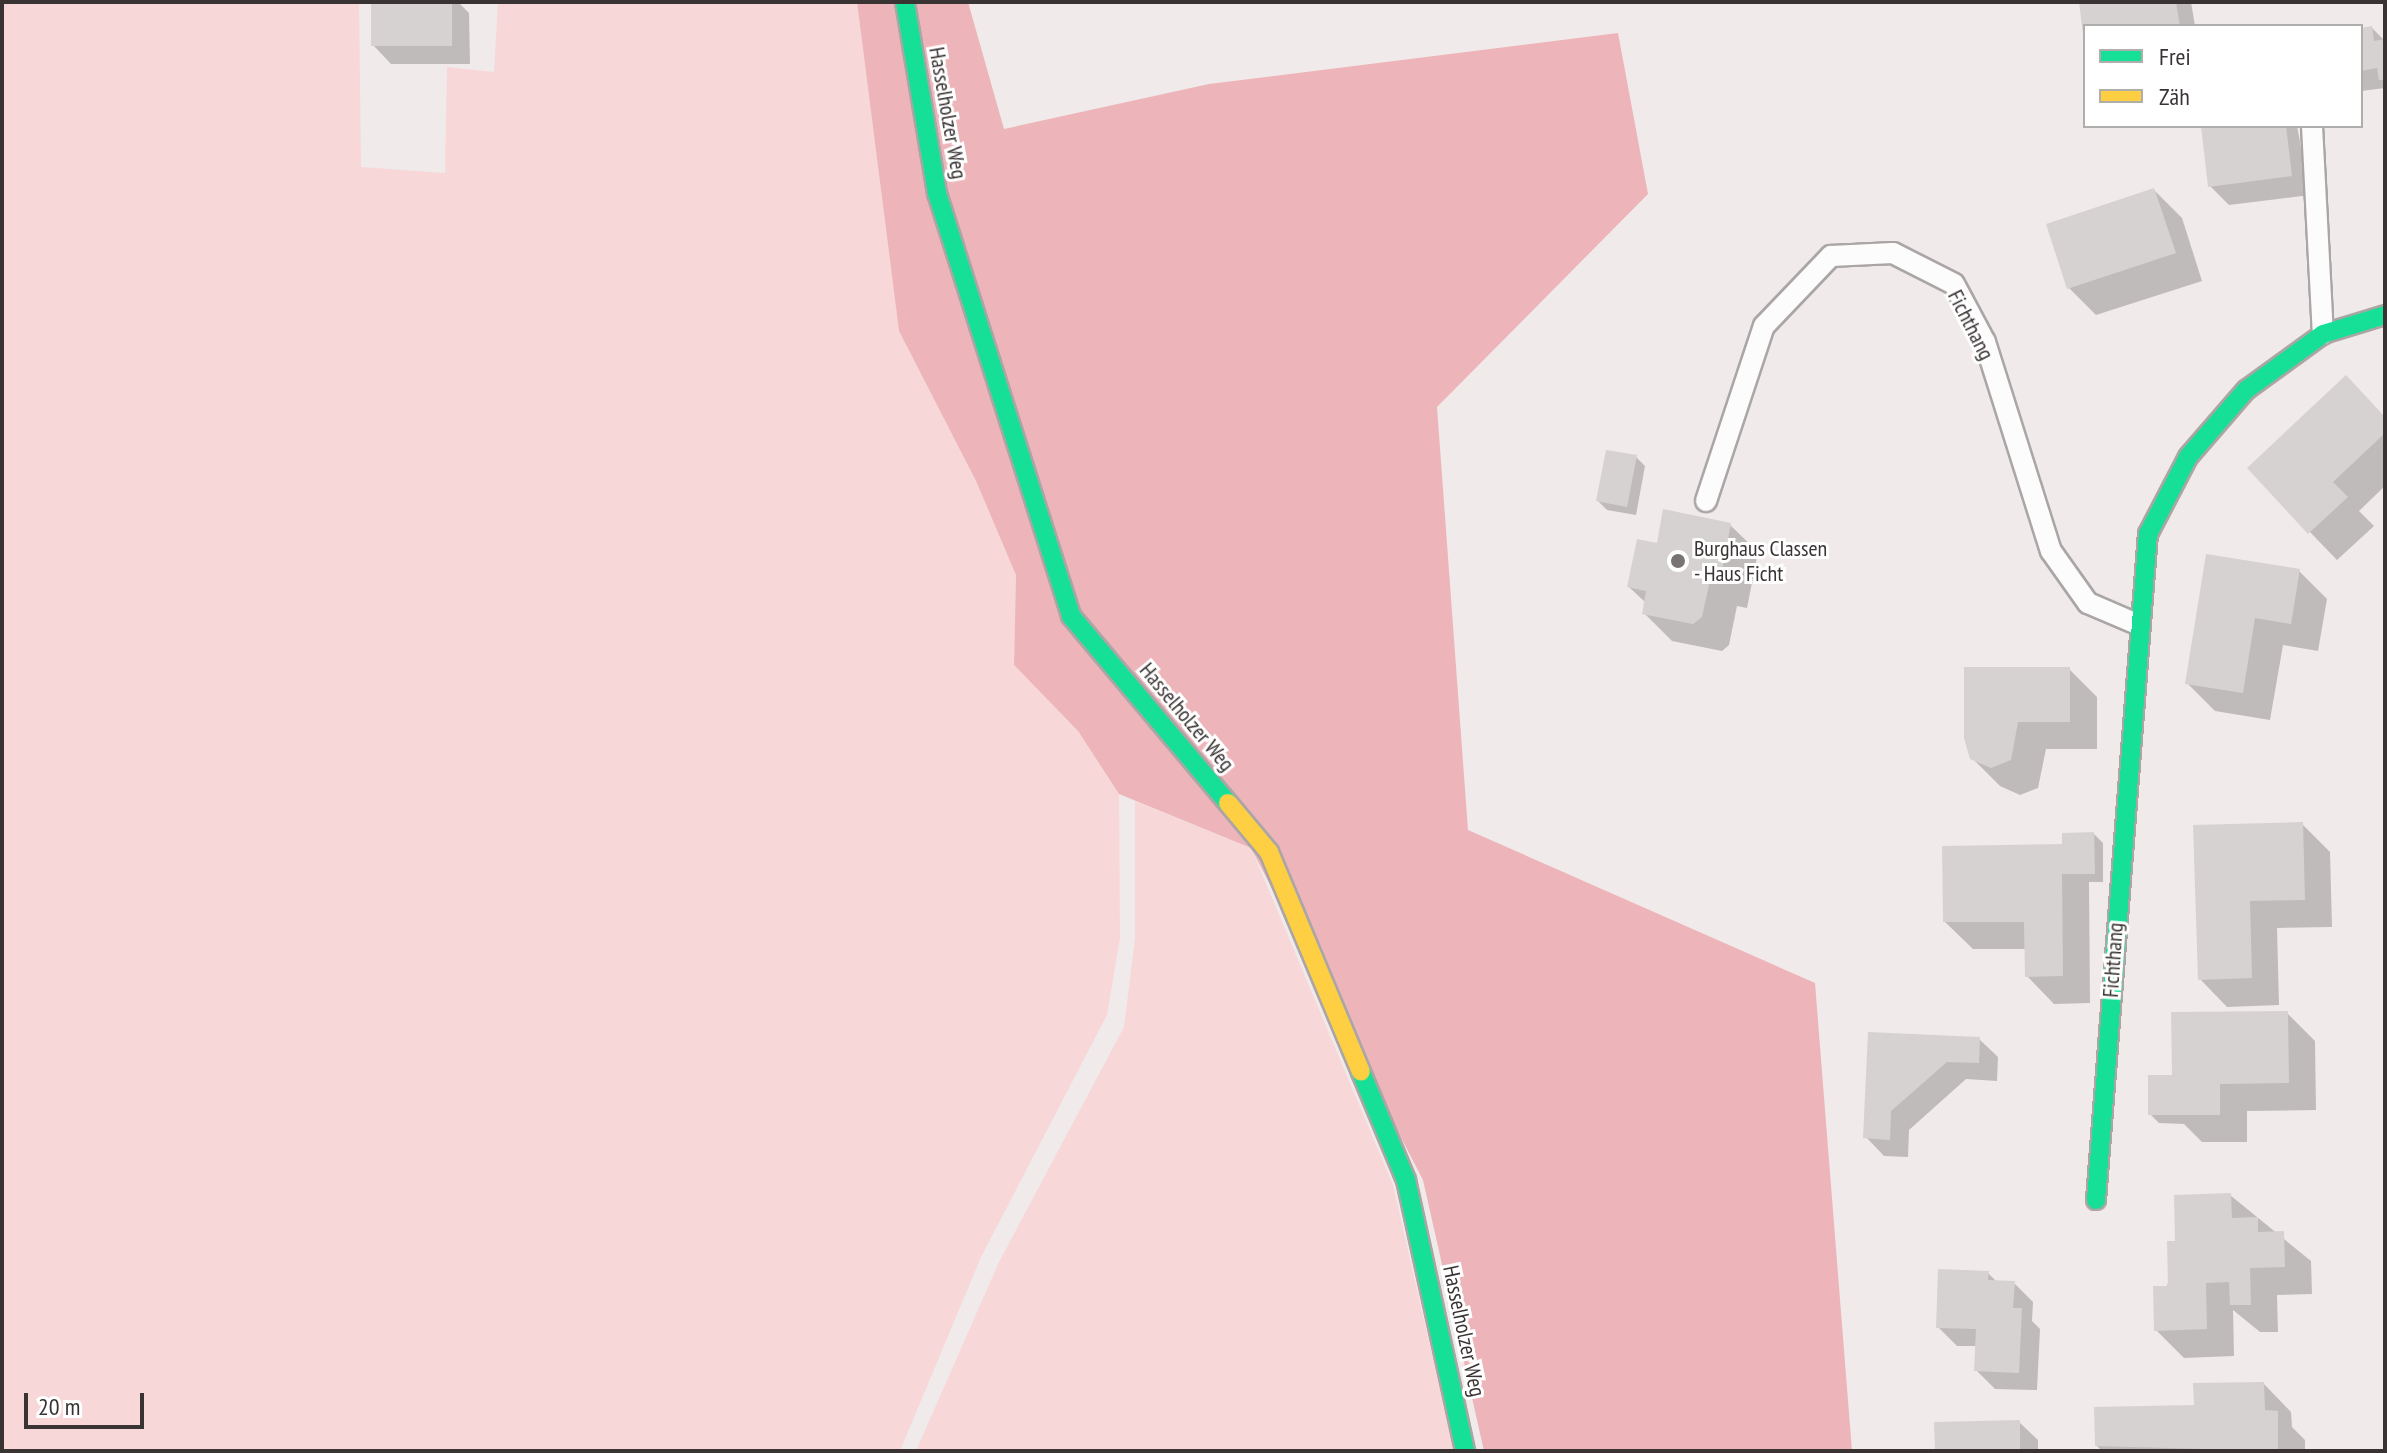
<!DOCTYPE html>
<meta charset="utf-8">
<style>
body{margin:0}
#map{position:relative;width:2387px;height:1453px;overflow:hidden;background:#f0eaea;font-family:"PT Sans Narrow",sans-serif}
div>[style]{position:absolute}
.green>*{inset:0;background:#f8d7d8}
.forest>*{inset:0;background:#edb5b9}
.shadow>*{inset:0;background:#0003}
.building>*{inset:0;background:#d7d2d2}
.roads{filter:drop-shadow(2px 0 #aba5a6) drop-shadow(-2px 0 #aba5a6) drop-shadow(0 2px #aba5a6) drop-shadow(0 -2px #aba5a6)}
.lane>*{height:20px;margin:-10px;padding:0 10px;transform-origin:10px;border-radius:10px;background:#fdfcfc}
.fast>*{height:18px;margin:-9px;padding:0 9px;transform-origin:9px;border-radius:9px;background:#16e098}
.slow>*{height:18px;margin:-9px;padding:0 9px;transform-origin:9px;border-radius:9px;background:#ffcf43}
.dots>*{width:22px;height:22px;translate:-50% -50%;box-sizing:border-box;border:4px solid #fff;border-radius:50%}
span{translate:-50% -50%;white-space:nowrap;text-align:center;line-height:1.15;-webkit-text-stroke:6px #fff;paint-order:stroke}
.street-label{font-size:22px;color:#393333}
.poi-label{font-size:22px;color:#393333}
.left{translate:0 -50%;text-align:left}
.frame{position:absolute;inset:0;border:4px solid #393333;pointer-events:none}
.legend{position:absolute;left:2083px;top:24px;width:280px;height:104px;box-sizing:border-box;background:#fff;border:2px solid #b0adad;margin:0;padding:10px 14px;list-style:none;font-size:24px;color:#393333}
.legend li{display:flex;align-items:center;gap:16px;height:40px}
.legend b{width:40px;border:2px solid #b0adad}
.scale{position:absolute;left:24px;top:1393px;width:120px;height:36px;box-sizing:border-box;border:4px solid #393333;border-top:0;padding-left:10px;font-size:24px;line-height:28px;white-space:nowrap;color:#393333;-webkit-text-stroke:6px #fff;paint-order:stroke}
</style>
<div id="map">
<div class="green">
<i style="clip-path:polygon(2px 2px,359px 2px,361px 167px,445px 173px,447px 67px,494px 72px,498px 2px,857px 2px,899px 331px,976px 481px,1016px 575px,1014px 665px,1078px 731px,1119px 794px,1120px 938px,1107px 1015px,981px 1257px,900px 1451px,2px 1451px)"></i>
<i style="clip-path:polygon(1135px 801px,1251px 848px,1393px 1185px,1454px 1451px,916px 1451px,999px 1262px,1124px 1027px,1135px 938px)"></i>
</div>
<div class="forest">
<i style="clip-path:polygon(857px 2px,968px 2px,1004px 129px,1209px 84px,1618px 33px,1648px 194px,1437px 407px,1468px 830px,1815px 983px,1852px 1451px,1484px 1451px,1423px 1180px,1251px 848px,1119px 794px,1078px 731px,1014px 665px,1016px 575px,976px 481px,899px 331px)"></i>
</div>
<div class="shadow">
<i style="clip-path:polygon(373px 2px,458px 2px,469px 13px,470px 64px,391px 64px,373px 45px)"></i>
<i style="clip-path:polygon(2081px 2px,2191px 2px,2195px 26px,2085px 26px,2085px 33px)"></i>
<i style="clip-path:polygon(2372px 28px,2385px 41px,2385px 88px,2361px 91px,2361px 30px)"></i>
<i style="clip-path:polygon(2203px 126px,2297px 126px,2310px 195px,2229px 205px,2210px 186px)"></i>
<i style="clip-path:polygon(2154px 190px,2182px 218px,2202px 281px,2096px 315px,2069px 288px)"></i>
<i style="clip-path:polygon(2385px 418px,2385px 486px,2359px 511px,2374px 526px,2337px 560px,2249px 469px)"></i>
<i style="clip-path:polygon(1636px 457px,1645px 466px,1636px 515px,1607px 510px,1598px 501px)"></i>
<i style="clip-path:polygon(1730px 525px,1758px 552px,1747px 608px,1737px 606px,1729px 645px,1722px 651px,1672px 641px,1644px 613px,1646px 603px,1629px 587px,1658px 545px)"></i>
<i style="clip-path:polygon(2299px 571px,2327px 599px,2318px 651px,2283px 645px,2270px 720px,2215px 711px,2187px 683px)"></i>
<i style="clip-path:polygon(2069px 669px,2097px 697px,2097px 749px,2046px 749px,2038px 788px,2020px 795px,2000px 786px,1972px 758px)"></i>
<i style="clip-path:polygon(2302px 824px,2330px 852px,2332px 927px,2277px 928px,2279px 1005px,2227px 1007px,2200px 979px,2195px 827px)"></i>
<i style="clip-path:polygon(2094px 834px,2103px 843px,2103px 882px,2089px 882px,2090px 1003px,2054px 1004px,2027px 976px,2026px 949px,1973px 949px,1945px 922px,2061px 846px)"></i>
<i style="clip-path:polygon(2287px 1013px,2315px 1041px,2316px 1110px,2247px 1111px,2247px 1142px,2202px 1142px,2184px 1124px,2159px 1123px,2150px 1114px,2174px 1077px)"></i>
<i style="clip-path:polygon(1870px 1034px,1979px 1039px,1998px 1057px,1997px 1081px,1966px 1079px,1909px 1130px,1908px 1157px,1884px 1156px,1866px 1137px)"></i>
<i style="clip-path:polygon(2230px 1195px,2311px 1261px,2312px 1294px,2277px 1295px,2278px 1332px,2260px 1332px,2233px 1310px,2234px 1356px,2184px 1358px,2156px 1330px,2178px 1243px)"></i>
<i style="clip-path:polygon(1988px 1273px,1997px 1282px,2014px 1283px,2033px 1302px,2032px 1321px,2040px 1329px,2037px 1390px,1995px 1389px,1976px 1370px,1977px 1346px,1957px 1346px,1938px 1327px)"></i>
<i style="clip-path:polygon(2264px 1384px,2291px 1412px,2292px 1427px,2305px 1440px,2305px 1451px,2102px 1451px,2097px 1446px)"></i>
<i style="clip-path:polygon(2019px 1422px,2038px 1440px,2038px 1451px,1937px 1451px)"></i>
</div>
<div class="building">
<i style="clip-path:polygon(371px 2px,452px 2px,452px 46px,371px 46px)"></i>
<i style="clip-path:polygon(2079px 2px,2176px 2px,2180px 26px,2085px 26px,2083px 34px)"></i>
<i style="clip-path:polygon(2372px 26px,2374px 41px,2385px 39px,2385px 80px,2379px 80px,2377px 68px,2361px 71px,2361px 28px)"></i>
<i style="clip-path:polygon(2201px 126px,2286px 126px,2292px 176px,2208px 187px)"></i>
<i style="clip-path:polygon(2154px 188px,2176px 253px,2067px 289px,2046px 224px)"></i>
<i style="clip-path:polygon(2346px 375px,2385px 417px,2385px 433px,2333px 482px,2348px 497px,2308px 534px,2247px 468px)"></i>
<i style="clip-path:polygon(1606px 450px,1637px 455px,1627px 507px,1596px 501px)"></i>
<i style="clip-path:polygon(1663px 509px,1731px 523px,1720px 581px,1710px 580px,1702px 617px,1693px 624px,1642px 614px,1646px 591px,1627px 587px,1637px 539px,1657px 543px)"></i>
<i style="clip-path:polygon(2206px 554px,2300px 569px,2291px 624px,2255px 618px,2243px 693px,2185px 684px)"></i>
<i style="clip-path:polygon(1964px 667px,2070px 667px,2070px 722px,2018px 722px,2011px 760px,1991px 768px,1970px 759px,1964px 738px)"></i>
<i style="clip-path:polygon(2303px 822px,2305px 900px,2250px 901px,2252px 978px,2198px 980px,2193px 825px)"></i>
<i style="clip-path:polygon(2094px 832px,2095px 874px,2062px 874px,2063px 976px,2025px 977px,2024px 922px,1943px 922px,1942px 846px,2062px 844px,2062px 833px)"></i>
<i style="clip-path:polygon(2288px 1011px,2289px 1083px,2220px 1084px,2220px 1115px,2148px 1115px,2148px 1075px,2172px 1075px,2171px 1012px)"></i>
<i style="clip-path:polygon(1868px 1032px,1980px 1037px,1979px 1063px,1947px 1062px,1891px 1111px,1890px 1140px,1863px 1138px)"></i>
<i style="clip-path:polygon(2231px 1193px,2232px 1218px,2258px 1217px,2258px 1232px,2284px 1231px,2285px 1267px,2250px 1268px,2251px 1305px,2230px 1305px,2229px 1282px,2206px 1283px,2207px 1329px,2154px 1331px,2153px 1286px,2168px 1286px,2167px 1241px,2175px 1241px,2174px 1195px)"></i>
<i style="clip-path:polygon(1938px 1269px,1989px 1271px,1988px 1280px,2015px 1281px,2013px 1308px,2022px 1308px,2019px 1373px,1974px 1371px,1976px 1329px,1936px 1328px)"></i>
<i style="clip-path:polygon(2264px 1382px,2265px 1410px,2278px 1411px,2278px 1451px,2095px 1446px,2094px 1407px,2194px 1405px,2193px 1383px)"></i>
<i style="clip-path:polygon(2020px 1420px,2020px 1451px,1935px 1451px,1934px 1422px)"></i>
</div>
<div class="roads">
<div class="lane">
<i style="left:2312px;top:126px;width:208px;rotate:87deg"></i>
<i style="left:1706px;top:501px;width:184px;rotate:-71.7deg"></i>
<i style="left:1764px;top:326px;width:97px;rotate:-46.3deg"></i>
<i style="left:1831px;top:256px;width:62px;rotate:-2.8deg"></i>
<i style="left:1893px;top:253px;width:68px;rotate:26.9deg"></i>
<i style="left:1954px;top:284px;width:66px;rotate:61.9deg"></i>
<i style="left:1985px;top:342px;width:219px;rotate:72.5deg"></i>
<i style="left:2051px;top:551px;width:64px;rotate:54.6deg"></i>
<i style="left:2088px;top:603px;width:53px;rotate:23.2deg"></i>
</div>
<div class="fast">
<i style="left:905px;top:2px;width:194px;rotate:80.5deg"></i>
<i style="left:937px;top:193px;width:444px;rotate:72.4deg"></i>
<i style="left:1071px;top:616px;width:244px;rotate:50deg"></i>
<i style="left:1361px;top:1072px;width:117px;rotate:67.4deg"></i>
<i style="left:1406px;top:1180px;width:277px;rotate:77.7deg"></i>
<i style="left:2096px;top:1200px;width:668px;rotate:-85.54deg"></i>
<i style="left:2148px;top:534px;width:87px;rotate:-62.5deg"></i>
<i style="left:2188px;top:457px;width:89px;rotate:-49.1deg"></i>
<i style="left:2246px;top:390px;width:95px;rotate:-36deg"></i>
<i style="left:2323px;top:334px;width:65px;rotate:-17deg"></i>
</div>
<div class="slow">
<i style="left:1228px;top:803px;width:64px;rotate:50.1deg"></i>
<i style="left:1269px;top:852px;width:238px;rotate:67.3deg"></i>
</div>
</div>
<div class="dots">
<i style="left:1678px;top:561px;background:#797373"></i>
</div>
<div class="street-label">
<span style="left:948px;top:113px;rotate:80deg">Hasselholzer Weg</span>
<span style="left:1971px;top:325px;rotate:63deg">Fichthang</span>
<span style="left:1187px;top:717px;rotate:50deg">Hasselholzer Weg</span>
<span style="left:2113px;top:960px;rotate:-86deg">Fichthang</span>
<span style="left:1464px;top:1331px;rotate:78deg">Hasselholzer Weg</span>
</div>
<div class="poi-label">
<span class="left" style="left:1694px;top:561px">Burghaus Classen<br>- Haus Ficht</span>
</div>
<div class="frame"></div>
<ul class="legend">
<li><b style="height:10px;background:#16e098"></b>Frei</li>
<li><b style="height:10px;background:#ffcf43"></b>Zäh</li>
</ul>
<div class="scale">20 m</div>
</div>
